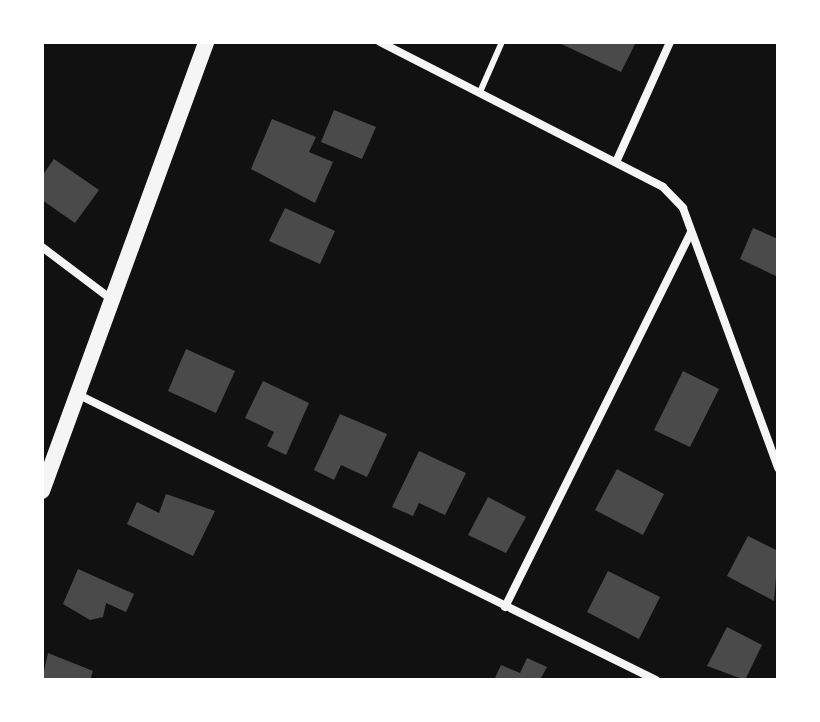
<!DOCTYPE html>
<style>
body{margin:0}
#map{position:relative;width:820px;height:722px;overflow:hidden;background:#111;font-family:Quicksand,sans-serif}
div>[style]{position:absolute}
.building>*{inset:0;background:#4a4a4a}
.service>*{height:6px;margin:-3px;padding:0 3px;transform-origin:3px;border-radius:3px;background:#f5f5f5}
.minor>*{height:8px;margin:-4px;padding:0 4px;transform-origin:4px;border-radius:4px;background:#f5f5f5}
.secondary>*{height:16px;margin:-8px;padding:0 8px;transform-origin:8px;border-radius:8px;background:#f5f5f5}
span{translate:-50% -50%;white-space:nowrap;text-align:center;line-height:1.15;-webkit-text-stroke:7px #fff;paint-order:stroke}
.frame{position:absolute;inset:0;border:44px solid #fff;pointer-events:none}
</style>
<div id="map">
<div class="building">
<i style="clip-path:polygon(557px 42px,636px 42px,621px 72px)"></i>
<i style="clip-path:polygon(334px 110px,376px 127px,362px 159px,321px 142px)"></i>
<i style="clip-path:polygon(272px 119px,316px 137px,309px 152px,333px 162px,315px 203px,251px 169px)"></i>
<i style="clip-path:polygon(54px 159px,99px 190px,75px 223px,42px 200px,42px 176px)"></i>
<i style="clip-path:polygon(285px 208px,335px 231px,320px 264px,269px 241px)"></i>
<i style="clip-path:polygon(753px 228px,778px 239px,778px 277px,740px 259px)"></i>
<i style="clip-path:polygon(186px 349px,235px 371px,216px 413px,168px 391px)"></i>
<i style="clip-path:polygon(683px 371px,719px 389px,690px 447px,654px 430px)"></i>
<i style="clip-path:polygon(263px 381px,309px 403px,286px 455px,267px 446px,274px 432px,245px 418px)"></i>
<i style="clip-path:polygon(340px 414px,387px 434px,367px 477px,341px 465px,334px 480px,314px 470px)"></i>
<i style="clip-path:polygon(419px 451px,466px 473px,445px 515px,419px 503px,413px 516px,392px 507px)"></i>
<i style="clip-path:polygon(617px 469px,664px 494px,643px 535px,595px 510px)"></i>
<i style="clip-path:polygon(166px 494px,215px 511px,193px 556px,127px 524px,137px 502px,159px 513px)"></i>
<i style="clip-path:polygon(488px 497px,526px 517px,506px 553px,468px 535px)"></i>
<i style="clip-path:polygon(748px 536px,778px 551px,774px 601px,727px 576px)"></i>
<i style="clip-path:polygon(78px 569px,134px 594px,126px 612px,106px 603px,103px 617px,90px 620px,63px 604px)"></i>
<i style="clip-path:polygon(608px 571px,660px 597px,639px 639px,587px 612px)"></i>
<i style="clip-path:polygon(727px 627px,762px 645px,745px 680px,707px 666px)"></i>
<i style="clip-path:polygon(48px 653px,93px 671px,90px 680px,42px 680px)"></i>
<i style="clip-path:polygon(527px 658px,547px 667px,540px 680px,494px 680px,501px 665px,520px 673px)"></i>
</div>
<div class="service">
<i style="left:480px;top:92px;width:55px;rotate:-66.3deg"></i>
</div>
<div class="minor">
<i style="left:380px;top:42px;width:318px;rotate:27.1deg"></i>
<i style="left:663px;top:187px;width:29px;rotate:46deg"></i>
<i style="left:683px;top:208px;width:277px;rotate:69.9deg"></i>
<i style="left:617px;top:160px;width:129px;rotate:-65.8deg"></i>
<i style="left:42px;top:247px;width:86px;rotate:37deg"></i>
<i style="left:77px;top:394px;width:646px;rotate:26.29deg"></i>
<i style="left:505px;top:607px;width:418px;rotate:-63.6deg"></i>
</div>
<div class="secondary">
<i style="left:42px;top:491px;width:478px;rotate:-69.9deg"></i>
</div>
<div class="frame"></div>
</div>
